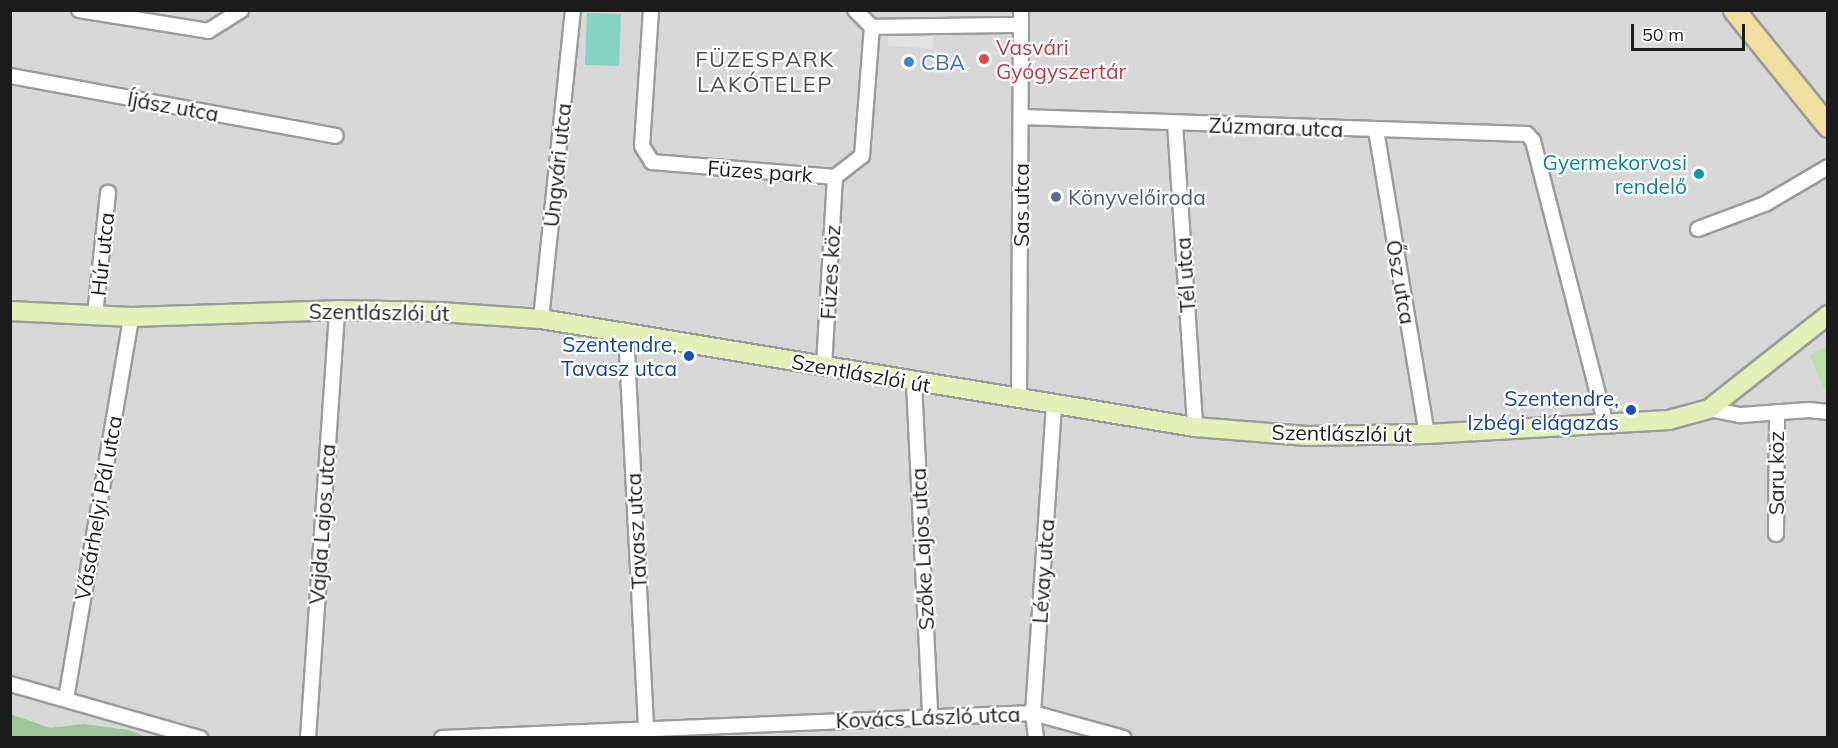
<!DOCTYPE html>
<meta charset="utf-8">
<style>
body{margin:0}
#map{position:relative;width:1838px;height:748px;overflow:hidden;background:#ebeae1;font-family:Mulish,sans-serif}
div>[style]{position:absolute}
.residential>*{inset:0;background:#d9d8d8}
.grass>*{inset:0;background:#bae1ab}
.forest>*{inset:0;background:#9ec69a}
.pitch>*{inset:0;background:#86d3c5}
.parking>*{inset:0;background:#e3e3e3}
.roads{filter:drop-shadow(2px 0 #9c9c9c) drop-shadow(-2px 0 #9c9c9c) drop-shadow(0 2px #9c9c9c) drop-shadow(0 -2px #9c9c9c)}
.minor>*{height:14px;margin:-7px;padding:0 7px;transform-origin:7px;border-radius:7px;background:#fff}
.secondary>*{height:18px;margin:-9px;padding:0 9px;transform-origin:9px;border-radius:9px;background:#e3f1b9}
.primary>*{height:21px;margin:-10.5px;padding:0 10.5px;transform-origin:10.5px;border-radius:10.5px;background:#f1dfa0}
.dots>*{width:16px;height:16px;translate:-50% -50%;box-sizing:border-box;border:3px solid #fff;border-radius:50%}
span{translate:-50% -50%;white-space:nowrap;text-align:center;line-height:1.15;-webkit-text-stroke:4.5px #fff;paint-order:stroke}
.health-label{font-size:21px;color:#be3a42}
.left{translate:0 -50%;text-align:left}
.shop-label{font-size:21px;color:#366cbe}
.street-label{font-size:21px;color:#1b1b1b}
.culture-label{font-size:21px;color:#0d838f}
.right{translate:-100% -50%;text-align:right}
.service-label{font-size:21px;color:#4e5e75}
.transit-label{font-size:21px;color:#164399}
.neighbourhood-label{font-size:22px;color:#4e4e4e;letter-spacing:1.5px}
.frame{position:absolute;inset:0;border:12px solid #1b1b1b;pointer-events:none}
.scale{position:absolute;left:1631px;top:24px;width:114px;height:27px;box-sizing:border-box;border:3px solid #1b1b1b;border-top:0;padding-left:8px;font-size:18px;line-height:21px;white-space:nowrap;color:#1b1b1b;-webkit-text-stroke:4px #fff;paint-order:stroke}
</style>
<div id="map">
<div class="residential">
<i style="clip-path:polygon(11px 11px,1827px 11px,1827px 737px,11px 737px)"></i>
</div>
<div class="grass">
<i style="clip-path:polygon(1827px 346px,1827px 388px,1823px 388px,1810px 355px)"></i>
</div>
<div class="forest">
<i style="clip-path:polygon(10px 714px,50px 728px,84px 724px,129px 730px,146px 737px,11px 737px)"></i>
</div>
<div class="pitch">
<i style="clip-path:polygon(587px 13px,621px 14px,619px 66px,585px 65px)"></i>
</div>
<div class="parking">
<i style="clip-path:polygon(1021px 18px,934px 26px,932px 48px,888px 46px,890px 19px)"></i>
</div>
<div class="roads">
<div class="minor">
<i style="left:79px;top:10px;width:131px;rotate:9.2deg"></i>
<i style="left:208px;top:31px;width:39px;rotate:-32deg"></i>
<i style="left:651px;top:10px;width:136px;rotate:93.8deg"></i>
<i style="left:642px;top:146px;width:19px;rotate:58deg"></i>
<i style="left:652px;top:162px;width:184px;rotate:4.7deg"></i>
<i style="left:835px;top:177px;width:34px;rotate:-38deg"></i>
<i style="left:862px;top:156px;width:129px;rotate:-85.6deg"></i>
<i style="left:872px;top:27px;width:24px;rotate:-135deg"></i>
<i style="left:872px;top:27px;width:149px;rotate:-0.8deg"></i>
<i style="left:10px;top:76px;width:331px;rotate:10.4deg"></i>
<i style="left:1021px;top:117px;width:506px;rotate:1.92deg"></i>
<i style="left:1527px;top:134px;width:9px;rotate:49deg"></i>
<i style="left:1533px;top:141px;width:293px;rotate:75.6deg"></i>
<i style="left:1175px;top:123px;width:305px;rotate:86.2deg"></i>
<i style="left:1376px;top:130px;width:308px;rotate:80.5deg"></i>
<i style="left:1698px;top:229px;width:72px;rotate:-20.5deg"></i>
<i style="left:1765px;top:204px;width:73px;rotate:-30.4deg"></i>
<i style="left:95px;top:315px;width:123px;rotate:-83.9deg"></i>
<i style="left:541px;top:319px;width:311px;rotate:-84.1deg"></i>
<i style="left:626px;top:332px;width:398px;rotate:87.1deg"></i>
<i style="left:824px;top:367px;width:190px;rotate:-86.7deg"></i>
<i style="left:914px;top:383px;width:332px;rotate:87.2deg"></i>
<i style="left:1019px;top:400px;width:390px;rotate:-89.7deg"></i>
<i style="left:1709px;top:409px;width:33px;rotate:11deg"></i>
<i style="left:1741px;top:415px;width:68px;rotate:-4.2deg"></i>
<i style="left:1809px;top:410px;width:19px;rotate:6deg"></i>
<i style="left:1776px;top:534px;width:122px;rotate:-89.5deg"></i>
<i style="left:10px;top:684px;width:198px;rotate:15.9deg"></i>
<i style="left:66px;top:699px;width:387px;rotate:-80.3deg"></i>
<i style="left:308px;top:738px;width:429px;rotate:-86.1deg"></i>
<i style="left:442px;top:738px;width:592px;rotate:-2.42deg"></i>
<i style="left:1033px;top:713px;width:94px;rotate:15.4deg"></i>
<i style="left:1036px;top:738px;width:25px;rotate:-97deg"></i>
<i style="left:1033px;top:713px;width:309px;rotate:-86.1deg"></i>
</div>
<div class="secondary">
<i style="left:10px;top:311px;width:121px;rotate:2.8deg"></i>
<i style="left:131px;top:317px;width:206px;rotate:-1.9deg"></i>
<i style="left:337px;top:310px;width:103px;rotate:1.1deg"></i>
<i style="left:440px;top:312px;width:101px;rotate:4deg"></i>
<i style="left:541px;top:319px;width:663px;rotate:9.38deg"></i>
<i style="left:1195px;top:427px;width:112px;rotate:4.6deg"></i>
<i style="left:1307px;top:436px;width:120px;rotate:-1deg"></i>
<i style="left:1427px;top:434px;width:242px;rotate:-3.3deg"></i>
<i style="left:1669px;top:420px;width:41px;rotate:-15.4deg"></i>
<i style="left:1709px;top:409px;width:152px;rotate:-38.3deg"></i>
</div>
<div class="primary">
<i style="left:1734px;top:10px;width:149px;rotate:51deg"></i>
</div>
</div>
<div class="dots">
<i style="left:984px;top:59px;background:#e0444e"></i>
<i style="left:909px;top:62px;background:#3f7fe0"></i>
<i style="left:1699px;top:174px;background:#0f9aa8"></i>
<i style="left:1056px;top:197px;background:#5c6f8a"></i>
<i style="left:689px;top:356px;background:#1a4fb4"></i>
<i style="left:1631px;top:410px;background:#1a4fb4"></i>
</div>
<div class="health-label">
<span class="left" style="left:996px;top:59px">Vasvári<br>Gyógyszertár</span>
</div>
<div class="shop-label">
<span class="left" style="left:921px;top:62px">CBA</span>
</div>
<div class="street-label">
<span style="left:173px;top:106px;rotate:10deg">Íjász utca</span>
<span style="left:1276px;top:127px;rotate:2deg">Zúzmara utca</span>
<span style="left:557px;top:165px;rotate:-84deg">Ungvári utca</span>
<span style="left:760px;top:171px;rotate:4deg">Füzes park</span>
<span style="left:1021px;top:205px;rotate:-90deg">Sas utca</span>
<span style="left:102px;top:254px;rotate:-84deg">Húr utca</span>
<span style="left:830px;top:272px;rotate:-87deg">Füzes köz</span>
<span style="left:1185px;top:275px;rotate:-94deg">Tél utca</span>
<span style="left:1401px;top:282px;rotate:80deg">Ősz utca</span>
<span style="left:379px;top:312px;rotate:1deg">Szentlászlói út</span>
<span style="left:861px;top:373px;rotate:10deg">Szentlászlói út</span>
<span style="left:1342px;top:433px;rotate:1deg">Szentlászlói út</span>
<span style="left:1776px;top:473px;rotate:-90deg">Saru köz</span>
<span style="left:98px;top:508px;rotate:-80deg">Vásárhelyi Pál utca</span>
<span style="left:322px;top:524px;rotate:-86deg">Vajda Lajos utca</span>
<span style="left:636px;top:531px;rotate:-93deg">Tavasz utca</span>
<span style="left:922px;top:549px;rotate:-93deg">Szőke Lajos utca</span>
<span style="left:1043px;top:571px;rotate:-86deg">Lévay utca</span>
<span style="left:928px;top:717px;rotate:-2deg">Kovács László utca</span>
</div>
<div class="culture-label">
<span class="right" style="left:1687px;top:174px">Gyermekorvosi<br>rendelő</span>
</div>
<div class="service-label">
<span class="left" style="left:1068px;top:197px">Könyvelőiroda</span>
</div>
<div class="transit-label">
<span class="right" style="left:677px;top:356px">Szentendre,<br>Tavasz utca</span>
<span class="right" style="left:1619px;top:410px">Szentendre,<br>Izbégi elágazás</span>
</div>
<div class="neighbourhood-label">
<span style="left:765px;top:72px">FÜZESPARK<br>LAKÓTELEP</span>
</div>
<div class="frame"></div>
<div class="scale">50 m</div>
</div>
